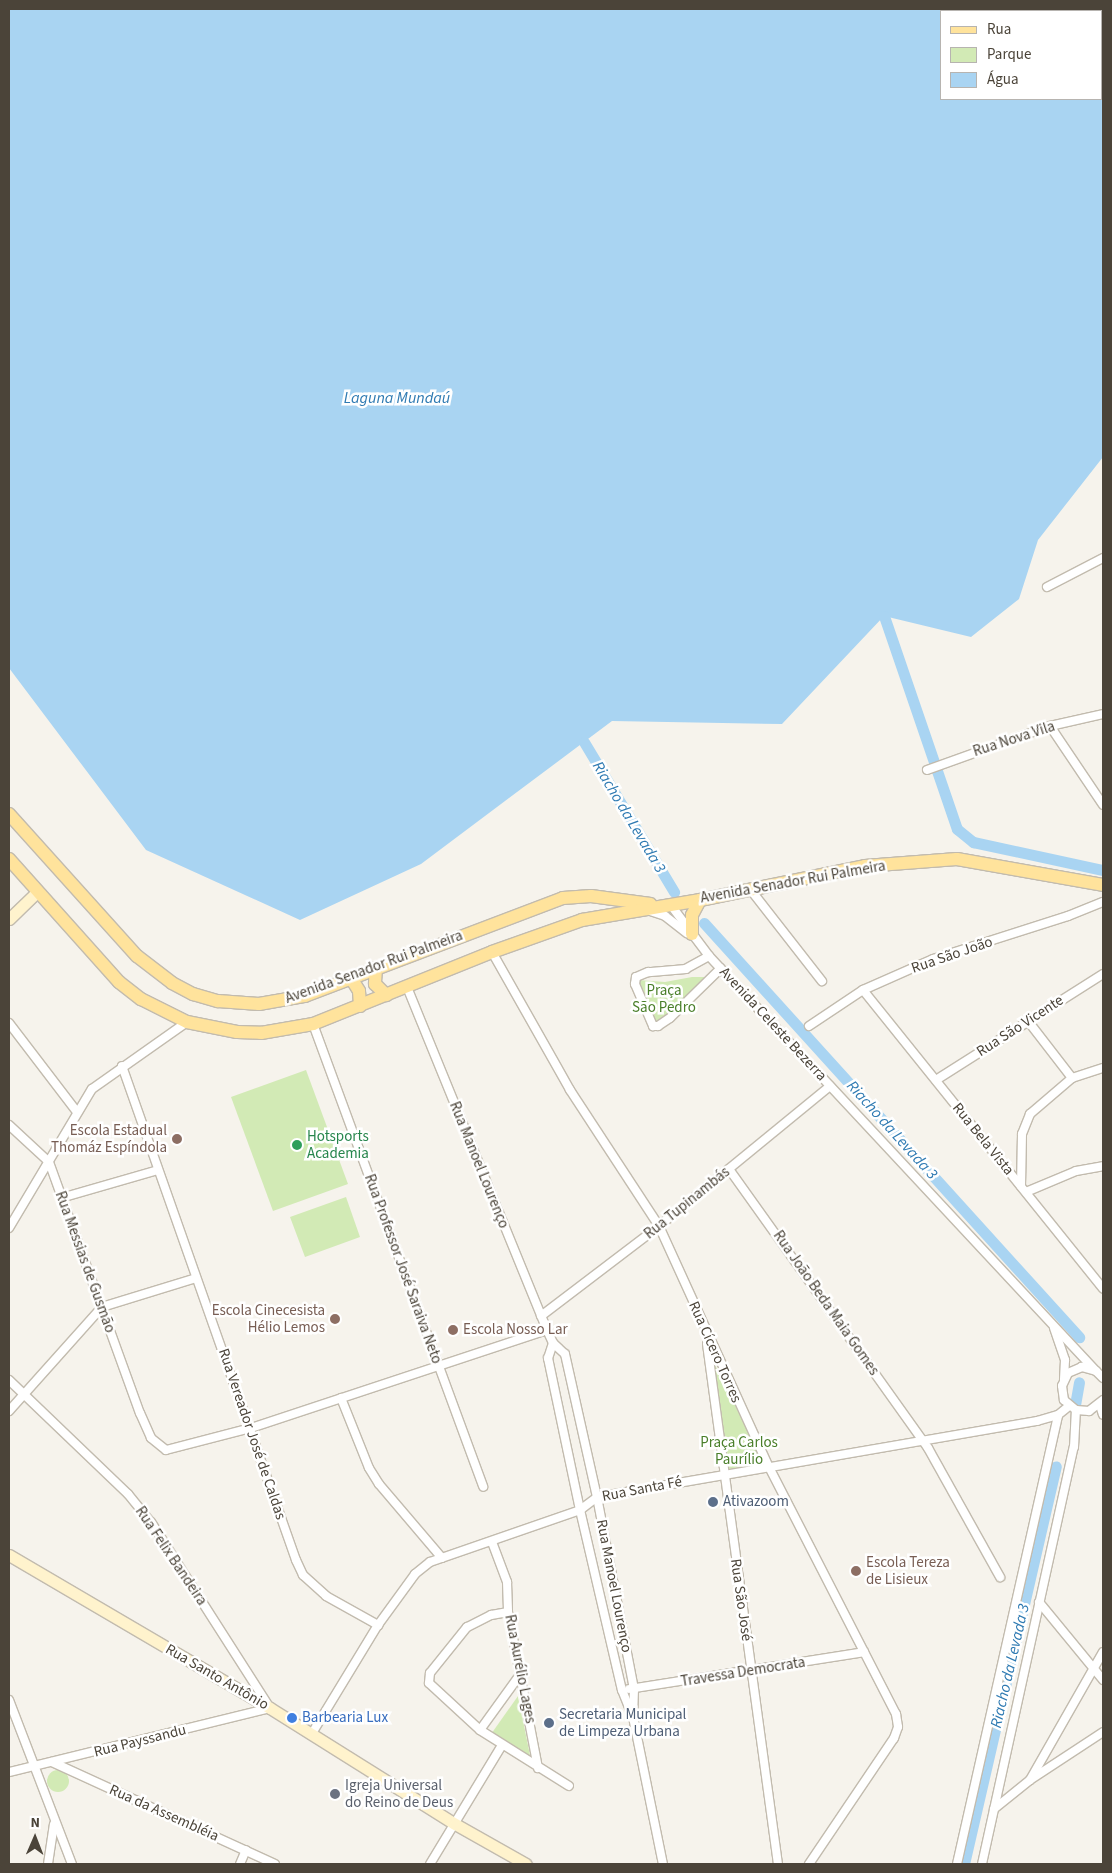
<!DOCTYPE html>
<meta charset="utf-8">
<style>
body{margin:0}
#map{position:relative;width:1112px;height:1873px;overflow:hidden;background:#f6f3ec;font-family:"Source Sans 3",sans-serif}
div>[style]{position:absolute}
.green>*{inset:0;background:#d2eab5}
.round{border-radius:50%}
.water>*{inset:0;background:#a9d4f2}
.canal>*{height:11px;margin:-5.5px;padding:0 5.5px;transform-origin:5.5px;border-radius:5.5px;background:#a9d4f2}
.roads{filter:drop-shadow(1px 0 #c2bbae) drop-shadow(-1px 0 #c2bbae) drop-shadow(0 1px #c2bbae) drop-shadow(0 -1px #c2bbae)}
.street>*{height:8px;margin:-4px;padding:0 4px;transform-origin:4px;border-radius:4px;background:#fff}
.secondary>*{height:11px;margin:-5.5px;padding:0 5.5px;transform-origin:5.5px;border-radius:5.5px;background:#fff3cd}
.primary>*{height:12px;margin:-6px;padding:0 6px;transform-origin:6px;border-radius:6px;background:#ffe39c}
.dots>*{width:14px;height:14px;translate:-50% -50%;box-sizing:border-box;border:2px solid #fff;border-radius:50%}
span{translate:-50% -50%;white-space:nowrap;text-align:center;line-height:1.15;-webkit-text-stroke:5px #fff;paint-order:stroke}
.street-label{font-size:15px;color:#4b4439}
.park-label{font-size:15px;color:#4a7f2a}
.education-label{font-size:15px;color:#785e54}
.right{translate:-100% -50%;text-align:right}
.left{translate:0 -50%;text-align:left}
.leisure-label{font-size:15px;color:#27864d}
.service-label{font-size:15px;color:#4e5e75}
.shop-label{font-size:15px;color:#366cbe}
.worship-label{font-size:15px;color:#5b616d}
.water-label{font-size:16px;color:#2e7ab2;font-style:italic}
.frame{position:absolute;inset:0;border:10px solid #4b4439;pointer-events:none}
.legend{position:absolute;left:940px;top:10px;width:162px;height:90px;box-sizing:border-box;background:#fff;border:1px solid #b7b4b0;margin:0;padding:6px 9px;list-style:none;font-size:15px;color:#4b4439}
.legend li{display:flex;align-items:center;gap:10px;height:25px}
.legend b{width:25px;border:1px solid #b7b4b0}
.north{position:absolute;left:10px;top:1813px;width:50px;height:50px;-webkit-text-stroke:4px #fff;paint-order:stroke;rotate:1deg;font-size:14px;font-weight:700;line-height:20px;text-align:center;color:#4b4439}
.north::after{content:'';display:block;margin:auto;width:18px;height:22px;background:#4b4439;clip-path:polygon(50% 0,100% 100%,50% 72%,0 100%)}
</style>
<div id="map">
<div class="green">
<i style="clip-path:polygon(692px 977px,711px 977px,658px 1028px,638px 980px,665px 982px)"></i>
<i style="clip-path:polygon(306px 1070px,348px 1184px,273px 1211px,231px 1097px)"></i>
<i style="clip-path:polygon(346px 1197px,360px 1237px,305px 1257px,290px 1217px)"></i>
<i style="clip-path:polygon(712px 1359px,720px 1375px,763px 1462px,725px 1470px)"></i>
<i style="clip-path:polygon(518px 1696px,532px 1765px,489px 1737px)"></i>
<i class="round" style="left:47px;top:1770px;width:22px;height:22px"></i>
</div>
<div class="water">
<i style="clip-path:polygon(evenodd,9px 9px,1103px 9px,1103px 457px,1038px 540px,1019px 599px,971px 637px,884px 616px,782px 724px,612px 721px,421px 864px,300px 920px,146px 850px,9px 668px,9px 9px,941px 11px,1101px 11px,1101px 99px,941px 99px,941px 11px)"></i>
</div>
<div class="canal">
<i style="left:884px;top:616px;width:225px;rotate:71.1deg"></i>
<i style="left:957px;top:829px;width:21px;rotate:39deg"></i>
<i style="left:973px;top:842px;width:133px;rotate:12.2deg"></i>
<i style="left:584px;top:742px;width:175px;rotate:59deg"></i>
<i style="left:704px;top:923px;width:559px;rotate:47.83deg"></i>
<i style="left:1075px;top:1405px;width:23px;rotate:-80deg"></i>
<i style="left:964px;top:1864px;width:408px;rotate:-77deg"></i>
</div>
<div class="roads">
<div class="street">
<i style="left:1047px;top:587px;width:63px;rotate:-27.4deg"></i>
<i style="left:1050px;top:726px;width:95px;rotate:56.1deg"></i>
<i style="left:927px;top:770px;width:131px;rotate:-19.7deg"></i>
<i style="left:1050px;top:726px;width:54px;rotate:-12.8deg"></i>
<i style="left:750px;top:889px;width:117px;rotate:52deg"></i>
<i style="left:670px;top:904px;width:65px;rotate:53.1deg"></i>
<i style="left:709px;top:956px;width:567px;rotate:47deg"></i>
<i style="left:650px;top:911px;width:16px;rotate:18deg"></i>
<i style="left:665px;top:916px;width:28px;rotate:38deg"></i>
<i style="left:492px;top:952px;width:159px;rotate:60.5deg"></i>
<i style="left:570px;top:1090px;width:163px;rotate:56.8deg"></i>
<i style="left:659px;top:1226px;width:265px;rotate:65.5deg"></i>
<i style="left:769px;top:1467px;width:278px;rotate:62.8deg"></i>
<i style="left:896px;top:1714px;width:13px;rotate:81deg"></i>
<i style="left:898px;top:1727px;width:12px;rotate:110deg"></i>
<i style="left:894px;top:1738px;width:152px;rotate:124deg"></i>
<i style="left:709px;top:956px;width:26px;rotate:151deg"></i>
<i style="left:686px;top:969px;width:38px;rotate:175deg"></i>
<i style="left:648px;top:972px;width:13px;rotate:157deg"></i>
<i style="left:636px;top:977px;width:7px;rotate:98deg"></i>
<i style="left:635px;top:984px;width:46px;rotate:66.8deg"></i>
<i style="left:653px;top:1026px;width:5px"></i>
<i style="left:658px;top:1026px;width:14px;rotate:-34deg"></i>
<i style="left:670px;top:1018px;width:71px;rotate:-44.4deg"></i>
<i style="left:407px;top:987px;width:370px;rotate:67.8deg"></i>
<i style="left:547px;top:1330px;width:14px;rotate:65deg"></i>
<i style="left:553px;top:1343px;width:16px;rotate:43deg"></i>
<i style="left:565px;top:1354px;width:147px;rotate:77.4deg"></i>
<i style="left:597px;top:1497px;width:196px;rotate:79.1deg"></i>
<i style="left:634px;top:1689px;width:28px;rotate:92deg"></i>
<i style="left:863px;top:990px;width:383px;rotate:51.2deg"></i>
<i style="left:1028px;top:1021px;width:72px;rotate:52.3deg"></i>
<i style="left:9px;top:1023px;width:112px;rotate:52.6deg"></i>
<i style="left:313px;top:1024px;width:493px;rotate:69.8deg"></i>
<i style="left:809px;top:1026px;width:65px;rotate:-33.7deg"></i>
<i style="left:863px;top:990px;width:77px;rotate:-23.9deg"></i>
<i style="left:933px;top:959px;width:142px;rotate:-17.7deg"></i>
<i style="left:1068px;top:916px;width:38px;rotate:-22deg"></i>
<i style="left:122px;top:1066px;width:524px;rotate:70.6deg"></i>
<i style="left:296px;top:1560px;width:17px;rotate:65deg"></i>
<i style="left:303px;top:1575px;width:31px;rotate:42deg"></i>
<i style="left:326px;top:1596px;width:60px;rotate:29.1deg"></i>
<i style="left:936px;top:1080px;width:198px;rotate:-32.4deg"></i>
<i style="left:9px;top:1125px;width:54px;rotate:42.8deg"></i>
<i style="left:49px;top:1162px;width:267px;rotate:70.1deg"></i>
<i style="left:140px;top:1413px;width:27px;rotate:66deg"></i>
<i style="left:151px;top:1438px;width:19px;rotate:39deg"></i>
<i style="left:166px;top:1450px;width:88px;rotate:-14.5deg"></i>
<i style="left:251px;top:1428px;width:312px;rotate:-18.3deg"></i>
<i style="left:729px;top:1169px;width:343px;rotate:54.5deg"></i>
<i style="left:928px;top:1448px;width:148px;rotate:60.8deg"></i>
<i style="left:1021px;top:1186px;width:52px;rotate:-88.9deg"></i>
<i style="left:1022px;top:1134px;width:22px;rotate:-68deg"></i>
<i style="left:1030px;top:1114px;width:55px;rotate:-40.6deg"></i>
<i style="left:1072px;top:1078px;width:33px;rotate:-18deg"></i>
<i style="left:1026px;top:1192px;width:54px;rotate:-22.8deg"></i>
<i style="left:1076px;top:1171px;width:27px;rotate:-10deg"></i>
<i style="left:61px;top:1198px;width:101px;rotate:-16.1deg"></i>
<i style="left:9px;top:1228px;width:162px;rotate:-59.2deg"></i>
<i style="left:92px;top:1089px;width:116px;rotate:-35.2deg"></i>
<i style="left:541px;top:1316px;width:148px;rotate:-37.3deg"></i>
<i style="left:659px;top:1226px;width:221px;rotate:-39.3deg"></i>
<i style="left:1054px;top:1328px;width:34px;rotate:71deg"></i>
<i style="left:1065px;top:1360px;width:20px;rotate:93deg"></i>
<i style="left:553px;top:1343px;width:16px;rotate:108deg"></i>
<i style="left:548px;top:1358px;width:155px;rotate:78.1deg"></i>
<i style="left:580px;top:1510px;width:185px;rotate:76.9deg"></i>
<i style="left:622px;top:1690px;width:29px;rotate:68deg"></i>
<i style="left:633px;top:1717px;width:150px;rotate:78.5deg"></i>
<i style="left:707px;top:1344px;width:525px;rotate:82.23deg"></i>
<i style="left:1103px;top:1378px;width:10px;rotate:-135deg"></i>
<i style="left:1096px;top:1371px;width:15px;rotate:-164deg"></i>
<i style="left:1082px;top:1367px;width:15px;rotate:157deg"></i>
<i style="left:1068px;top:1373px;width:14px;rotate:115deg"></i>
<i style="left:1062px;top:1386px;width:14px;rotate:82deg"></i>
<i style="left:1064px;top:1400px;width:16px;rotate:40deg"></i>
<i style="left:1076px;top:1410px;width:13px;rotate:4deg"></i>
<i style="left:1089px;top:1411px;width:18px;rotate:-38deg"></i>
<i style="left:9px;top:1380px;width:165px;rotate:43.8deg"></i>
<i style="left:128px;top:1494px;width:36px;rotate:51deg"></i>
<i style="left:151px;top:1522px;width:221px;rotate:57.4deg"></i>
<i style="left:270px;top:1708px;width:269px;rotate:166.2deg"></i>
<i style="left:341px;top:1398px;width:75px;rotate:68.2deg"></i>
<i style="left:369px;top:1468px;width:19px;rotate:58deg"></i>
<i style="left:379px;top:1484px;width:97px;rotate:49.6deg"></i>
<i style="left:1100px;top:1405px;width:10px;rotate:73deg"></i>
<i style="left:9px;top:1411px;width:140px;rotate:-48.2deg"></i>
<i style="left:102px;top:1307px;width:98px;rotate:-17.1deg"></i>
<i style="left:492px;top:1542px;width:43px;rotate:69.4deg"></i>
<i style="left:507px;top:1582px;width:30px;rotate:88deg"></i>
<i style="left:508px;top:1612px;width:159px;rotate:79.1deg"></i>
<i style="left:1039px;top:1602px;width:101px;rotate:50.6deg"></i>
<i style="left:508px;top:1612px;width:17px;rotate:170deg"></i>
<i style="left:491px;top:1615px;width:27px;rotate:153deg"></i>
<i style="left:467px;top:1627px;width:59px;rotate:128.8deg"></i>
<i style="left:430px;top:1673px;width:10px;rotate:96deg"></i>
<i style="left:429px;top:1683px;width:69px;rotate:42.7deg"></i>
<i style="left:480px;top:1730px;width:105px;rotate:32.2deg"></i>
<i style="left:629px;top:1689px;width:238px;rotate:-8.9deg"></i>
<i style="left:9px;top:1700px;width:176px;rotate:69deg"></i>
<i style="left:480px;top:1730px;width:72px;rotate:-54.1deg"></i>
<i style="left:311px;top:1735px;width:129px;rotate:-58.7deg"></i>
<i style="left:378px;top:1625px;width:63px;rotate:-54deg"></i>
<i style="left:415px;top:1574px;width:19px;rotate:-39deg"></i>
<i style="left:430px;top:1562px;width:159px;rotate:-19.1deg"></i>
<i style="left:580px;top:1510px;width:21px;rotate:-37deg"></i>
<i style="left:597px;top:1497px;width:447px;rotate:-9.8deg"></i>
<i style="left:1037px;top:1421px;width:22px;rotate:-16deg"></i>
<i style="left:1058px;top:1415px;width:14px;rotate:-39deg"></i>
<i style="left:52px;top:1762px;width:245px;rotate:24.6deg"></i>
<i style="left:1030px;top:1780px;width:147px;rotate:-60.3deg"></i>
<i style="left:994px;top:1809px;width:46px;rotate:-38.9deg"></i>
<i style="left:1030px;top:1780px;width:87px;rotate:-33.3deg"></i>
<i style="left:48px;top:1864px;width:40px;rotate:-81.5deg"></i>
<i style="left:240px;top:1864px;width:15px;rotate:-67deg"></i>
<i style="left:430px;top:1864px;width:139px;rotate:-58.8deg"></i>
<i style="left:957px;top:1864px;width:460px;rotate:-77.3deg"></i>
<i style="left:982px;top:1864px;width:427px;rotate:-77.6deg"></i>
<i style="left:1074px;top:1447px;width:37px;rotate:-87deg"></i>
</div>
<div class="secondary">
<i style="left:9px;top:919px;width:39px;rotate:-44deg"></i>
<i style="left:9px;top:1555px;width:303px;rotate:30.4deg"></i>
<i style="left:270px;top:1708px;width:218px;rotate:32.1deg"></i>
<i style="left:455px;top:1824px;width:81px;rotate:29.4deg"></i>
</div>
<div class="primary">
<i style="left:9px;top:814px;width:191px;rotate:48deg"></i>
<i style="left:137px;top:956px;width:44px;rotate:37.6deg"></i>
<i style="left:172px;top:983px;width:24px;rotate:28deg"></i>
<i style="left:193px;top:994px;width:26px;rotate:16deg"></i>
<i style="left:218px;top:1001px;width:41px;rotate:4.2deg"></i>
<i style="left:259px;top:1004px;width:47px;rotate:-9.9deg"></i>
<i style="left:305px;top:996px;width:276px;rotate:-20.8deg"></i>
<i style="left:563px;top:898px;width:28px;rotate:-4deg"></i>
<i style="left:591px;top:896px;width:60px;rotate:7.7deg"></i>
<i style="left:9px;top:859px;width:165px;rotate:48.2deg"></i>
<i style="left:119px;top:982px;width:28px;rotate:38deg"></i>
<i style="left:141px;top:999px;width:51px;rotate:26.6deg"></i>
<i style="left:187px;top:1022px;width:51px;rotate:11.3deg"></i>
<i style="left:237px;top:1032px;width:24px;rotate:2deg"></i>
<i style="left:261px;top:1033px;width:53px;rotate:-9.8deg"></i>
<i style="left:313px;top:1024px;width:193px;rotate:-21.9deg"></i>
<i style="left:492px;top:952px;width:96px;rotate:-19.6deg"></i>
<i style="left:582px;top:920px;width:120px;rotate:-9.6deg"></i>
<i style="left:700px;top:900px;width:168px;rotate:-11.6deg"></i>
<i style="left:865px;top:866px;width:92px;rotate:-4.4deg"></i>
<i style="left:957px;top:859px;width:148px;rotate:10.1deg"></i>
<i style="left:692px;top:934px;width:19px;rotate:-90deg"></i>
<i style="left:692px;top:915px;width:17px;rotate:-62deg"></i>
<i style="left:376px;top:968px;width:16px;rotate:94deg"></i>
<i style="left:375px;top:984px;width:16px;rotate:45deg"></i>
<i style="left:351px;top:978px;width:15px;rotate:58deg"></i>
<i style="left:359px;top:991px;width:15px;rotate:86deg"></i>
</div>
</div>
<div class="dots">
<i style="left:177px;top:1139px;background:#8d6e63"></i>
<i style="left:297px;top:1145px;background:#2e9e5b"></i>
<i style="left:335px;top:1319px;background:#8d6e63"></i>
<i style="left:453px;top:1330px;background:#8d6e63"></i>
<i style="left:713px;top:1502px;background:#5c6f8a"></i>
<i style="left:856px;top:1571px;background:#8d6e63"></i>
<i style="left:292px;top:1718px;background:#3f7fe0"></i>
<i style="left:549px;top:1723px;background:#5c6f8a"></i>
<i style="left:335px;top:1794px;background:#6b7280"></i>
</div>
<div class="street-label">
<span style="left:1014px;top:739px;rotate:-18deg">Rua Nova Vila</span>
<span style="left:793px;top:882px;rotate:-10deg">Avenida Senador Rui Palmeira</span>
<span style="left:952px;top:955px;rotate:-19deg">Rua São João</span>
<span style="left:374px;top:967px;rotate:-20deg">Avenida Senador Rui Palmeira</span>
<span style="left:773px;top:1024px;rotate:47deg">Avenida Celeste Bezerra</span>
<span style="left:1020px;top:1026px;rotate:-33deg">Rua São Vicente</span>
<span style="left:983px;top:1139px;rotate:51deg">Rua Bela Vista</span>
<span style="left:479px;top:1165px;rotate:68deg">Rua Manoel Lourenço</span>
<span style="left:687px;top:1203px;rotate:-39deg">Rua Tupinambás</span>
<span style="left:85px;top:1262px;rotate:70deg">Rua Messias de Gusmão</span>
<span style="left:403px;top:1269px;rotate:70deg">Rua Professor José Saraiva Neto</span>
<span style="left:826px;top:1303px;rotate:55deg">Rua João Beda Maia Gomes</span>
<span style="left:715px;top:1352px;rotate:66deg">Rua Cícero Torres</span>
<span style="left:252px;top:1434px;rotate:71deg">Rua Vereador José de Caldas</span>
<span style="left:642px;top:1489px;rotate:-11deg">Rua Santa Fé</span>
<span style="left:171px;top:1556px;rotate:56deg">Rua Felix Bandeira</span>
<span style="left:614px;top:1586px;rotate:79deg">Rua Manoel Lourenço</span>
<span style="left:741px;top:1600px;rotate:82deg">Rua São José</span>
<span style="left:520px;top:1669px;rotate:79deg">Rua Aurélio Lages</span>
<span style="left:743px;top:1672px;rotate:-9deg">Travessa Democrata</span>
<span style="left:217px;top:1677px;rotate:30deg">Rua Santo Antônio</span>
<span style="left:140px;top:1741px;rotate:-14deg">Rua Payssandu</span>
<span style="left:164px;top:1813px;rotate:24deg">Rua da Assembléia</span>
</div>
<div class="park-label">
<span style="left:664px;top:999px">Praça<br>São Pedro</span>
<span style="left:739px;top:1451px">Praça Carlos<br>Paurílio</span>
</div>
<div class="education-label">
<span class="right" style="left:167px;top:1139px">Escola Estadual<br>Thomáz Espíndola</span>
<span class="right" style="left:325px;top:1319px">Escola Cinecesista<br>Hélio Lemos</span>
<span class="left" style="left:463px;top:1330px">Escola Nosso Lar</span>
<span class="left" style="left:866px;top:1571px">Escola Tereza<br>de Lisieux</span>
</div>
<div class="leisure-label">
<span class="left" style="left:307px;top:1145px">Hotsports<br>Academia</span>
</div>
<div class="service-label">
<span class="left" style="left:723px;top:1502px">Ativazoom</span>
<span class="left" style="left:559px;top:1723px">Secretaria Municipal<br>de Limpeza Urbana</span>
</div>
<div class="shop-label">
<span class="left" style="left:302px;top:1718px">Barbearia Lux</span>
</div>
<div class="worship-label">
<span class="left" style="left:345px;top:1794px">Igreja Universal<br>do Reino de Deus</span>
</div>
<div class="water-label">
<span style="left:397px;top:398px">Laguna Mundaú</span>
<span style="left:629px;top:817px;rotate:59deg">Riacho da Levada 3</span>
<span style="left:892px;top:1130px;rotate:48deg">Riacho da Levada 3</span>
<span style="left:1010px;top:1666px;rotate:-77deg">Riacho da Levada 3</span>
</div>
<div class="frame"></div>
<ul class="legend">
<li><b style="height:6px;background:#ffe39c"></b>Rua</li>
<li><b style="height:14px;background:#d2eab5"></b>Parque</li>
<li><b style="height:14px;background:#a9d4f2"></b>Água</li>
</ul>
<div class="north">N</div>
</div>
